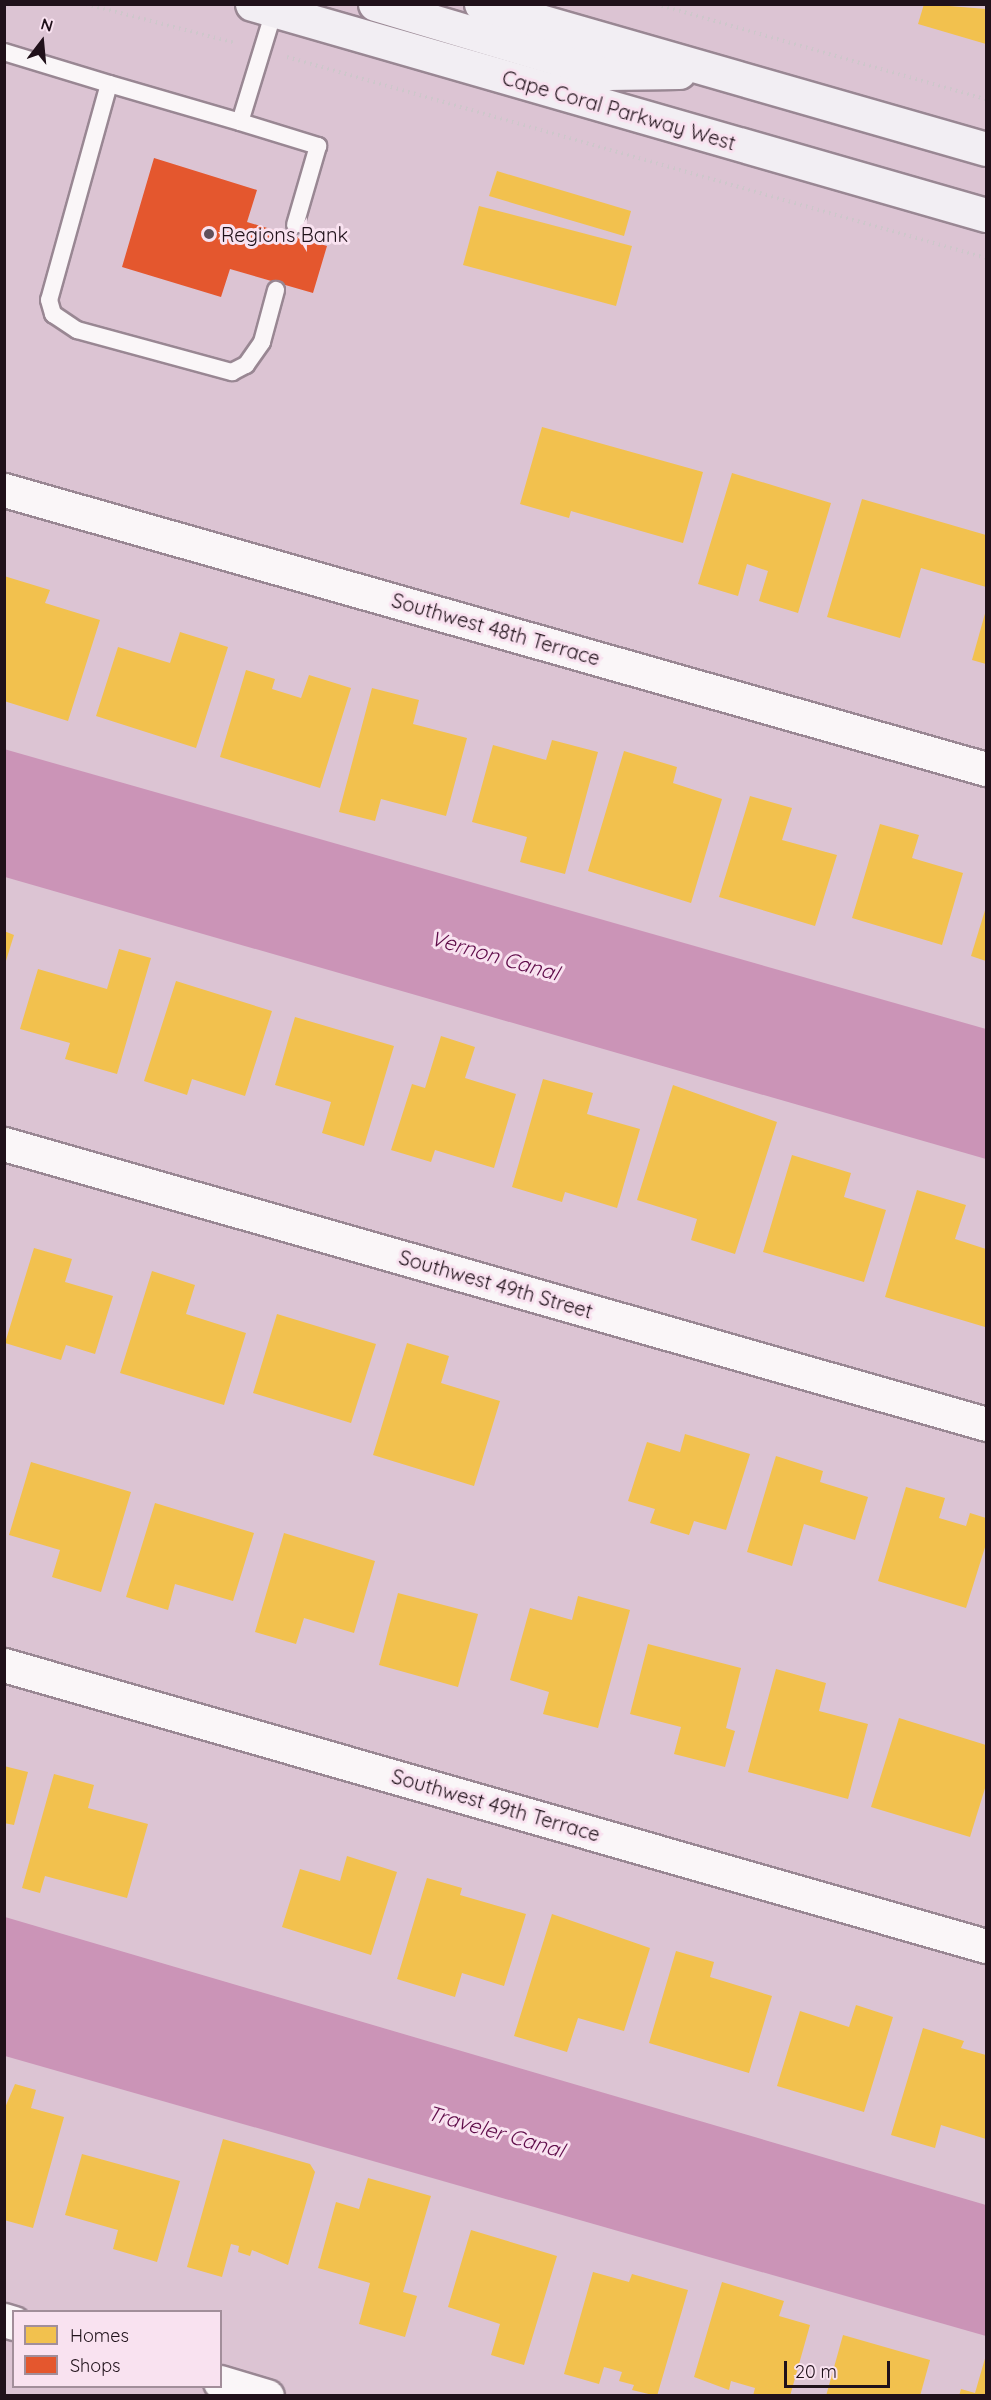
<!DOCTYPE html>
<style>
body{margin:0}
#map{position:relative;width:991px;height:2400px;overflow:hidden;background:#dcc4d3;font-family:Quicksand,sans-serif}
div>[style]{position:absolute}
.water>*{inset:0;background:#cb94b7}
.homes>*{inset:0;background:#f2c14e}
.shops>*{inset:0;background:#e4572e}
.path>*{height:4px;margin-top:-2px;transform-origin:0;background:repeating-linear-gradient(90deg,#cec7cb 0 1.5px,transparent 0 6px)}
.roads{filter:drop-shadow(2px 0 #998793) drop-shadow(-2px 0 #998793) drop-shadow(0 2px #998793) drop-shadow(0 -2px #998793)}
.service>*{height:16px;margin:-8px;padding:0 8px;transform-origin:8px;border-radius:8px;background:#faf6f8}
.minor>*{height:33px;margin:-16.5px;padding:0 16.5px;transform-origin:16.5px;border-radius:16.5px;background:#faf6f8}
.primary>*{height:33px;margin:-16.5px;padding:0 16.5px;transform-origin:16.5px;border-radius:16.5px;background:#f2eef3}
.dots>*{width:16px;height:16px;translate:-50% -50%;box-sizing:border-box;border:3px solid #f9e2f0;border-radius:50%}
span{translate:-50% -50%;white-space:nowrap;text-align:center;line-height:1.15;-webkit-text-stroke:6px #f9e2f0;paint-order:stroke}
.street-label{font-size:20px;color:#20111a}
.poi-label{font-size:20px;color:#20111a}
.left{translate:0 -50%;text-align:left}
.water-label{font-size:21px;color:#5f0c49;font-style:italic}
.frame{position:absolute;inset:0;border:6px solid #20111a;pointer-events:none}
.legend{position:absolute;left:12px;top:2310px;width:210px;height:78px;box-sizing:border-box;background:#f9e2f0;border:2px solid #a28e9a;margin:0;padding:8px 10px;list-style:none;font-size:18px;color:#20111a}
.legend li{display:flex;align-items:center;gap:12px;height:30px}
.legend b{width:30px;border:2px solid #a28e9a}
.north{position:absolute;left:12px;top:12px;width:60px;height:60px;-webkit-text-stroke:4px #f9e2f0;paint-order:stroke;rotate:16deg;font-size:16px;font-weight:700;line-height:24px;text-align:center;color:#20111a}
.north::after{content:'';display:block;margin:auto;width:21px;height:27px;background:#20111a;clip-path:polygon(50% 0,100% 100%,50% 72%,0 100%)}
.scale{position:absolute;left:784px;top:2361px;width:106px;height:27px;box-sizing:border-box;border:3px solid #20111a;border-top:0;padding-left:8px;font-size:18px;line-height:21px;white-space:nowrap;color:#20111a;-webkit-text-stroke:4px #f9e2f0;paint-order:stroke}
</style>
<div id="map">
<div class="water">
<i style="clip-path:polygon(4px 749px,986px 1029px,986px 1159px,5px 877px)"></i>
<i style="clip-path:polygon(5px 1917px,986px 2205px,986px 2336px,5px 2056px)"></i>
</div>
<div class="homes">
<i style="clip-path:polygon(924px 4px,986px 9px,986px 44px,918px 24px)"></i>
<i style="clip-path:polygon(497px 171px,631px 211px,624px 236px,489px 196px)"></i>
<i style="clip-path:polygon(479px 206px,632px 246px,616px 306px,463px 265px)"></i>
<i style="clip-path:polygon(542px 427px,703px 472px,683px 543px,571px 511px,569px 518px,520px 504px)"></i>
<i style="clip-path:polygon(732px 473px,831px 503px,798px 613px,759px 601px,768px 571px,747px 564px,738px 596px,698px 584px)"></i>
<i style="clip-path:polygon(862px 499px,986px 535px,986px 587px,921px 568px,900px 638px,827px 617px)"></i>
<i style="clip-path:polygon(4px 576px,50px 590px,45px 603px,100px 620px,68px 721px,4px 701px)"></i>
<i style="clip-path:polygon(986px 610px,986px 664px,972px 660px)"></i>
<i style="clip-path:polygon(180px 632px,228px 647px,196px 748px,96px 716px,118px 647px,170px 663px)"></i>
<i style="clip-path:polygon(246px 670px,275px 679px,272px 689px,301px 698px,309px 675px,351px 688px,320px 788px,220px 757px)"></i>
<i style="clip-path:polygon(372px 688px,419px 700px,413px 724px,467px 738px,446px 816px,381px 799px,375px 821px,339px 812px)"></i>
<i style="clip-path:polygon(552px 740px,598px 752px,565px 874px,520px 862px,527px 837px,472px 822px,493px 745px,546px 760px)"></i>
<i style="clip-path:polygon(624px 751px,677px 767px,673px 783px,722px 799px,691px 903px,588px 871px)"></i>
<i style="clip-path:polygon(750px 796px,792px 808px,782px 840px,837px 855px,815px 926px,719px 897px)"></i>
<i style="clip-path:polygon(880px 824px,919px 835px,912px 858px,963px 873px,942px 945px,852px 918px)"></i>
<i style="clip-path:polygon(986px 907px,986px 961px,971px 956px)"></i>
<i style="clip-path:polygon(4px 931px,14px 935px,5px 964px,4px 964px)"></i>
<i style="clip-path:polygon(119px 949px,151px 958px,117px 1074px,65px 1059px,70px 1043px,20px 1029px,38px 969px,107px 989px)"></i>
<i style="clip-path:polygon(176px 981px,272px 1011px,245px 1096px,192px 1079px,187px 1095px,144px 1081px)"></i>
<i style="clip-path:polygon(295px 1017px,394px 1046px,364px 1146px,322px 1133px,331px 1102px,275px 1085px)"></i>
<i style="clip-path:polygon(441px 1036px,475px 1047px,465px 1078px,516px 1094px,494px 1168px,435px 1150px,431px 1162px,391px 1150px,412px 1084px,425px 1088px)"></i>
<i style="clip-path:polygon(543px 1079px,593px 1093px,587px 1114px,640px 1129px,617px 1208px,565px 1192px,562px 1202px,512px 1187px)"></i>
<i style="clip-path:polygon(673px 1085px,777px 1122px,735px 1254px,691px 1240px,697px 1219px,637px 1200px)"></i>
<i style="clip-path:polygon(792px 1155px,851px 1173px,844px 1197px,886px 1210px,864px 1282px,763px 1252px)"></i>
<i style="clip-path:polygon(917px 1190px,966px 1205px,955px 1239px,986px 1249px,985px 1327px,885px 1297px)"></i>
<i style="clip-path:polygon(34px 1248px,72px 1259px,65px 1282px,113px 1296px,95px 1354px,66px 1345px,61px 1360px,5px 1343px)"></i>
<i style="clip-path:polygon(152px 1271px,195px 1285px,186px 1314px,246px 1333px,224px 1405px,120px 1373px)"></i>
<i style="clip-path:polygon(277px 1314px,376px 1344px,351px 1423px,253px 1393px)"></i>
<i style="clip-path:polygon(407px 1343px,449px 1356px,441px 1383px,500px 1401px,474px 1486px,373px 1455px)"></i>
<i style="clip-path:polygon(685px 1434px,750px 1454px,726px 1530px,694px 1521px,689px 1535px,650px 1523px,655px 1509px,628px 1501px,647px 1442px,680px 1452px)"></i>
<i style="clip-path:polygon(776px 1456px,823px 1471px,820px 1482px,868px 1497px,855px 1540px,804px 1524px,792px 1566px,747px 1552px)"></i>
<i style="clip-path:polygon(31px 1462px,131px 1492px,101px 1592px,52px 1577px,60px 1550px,9px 1535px)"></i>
<i style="clip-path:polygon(906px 1487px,945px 1498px,939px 1518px,966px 1526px,970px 1513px,986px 1518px,986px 1544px,966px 1608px,878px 1581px)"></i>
<i style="clip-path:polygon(155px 1503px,254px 1533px,233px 1601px,175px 1584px,168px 1610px,126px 1597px)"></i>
<i style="clip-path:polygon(284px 1533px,375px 1561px,354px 1633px,304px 1618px,296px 1644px,255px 1632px)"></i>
<i style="clip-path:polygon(398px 1593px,478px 1614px,458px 1687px,379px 1665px)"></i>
<i style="clip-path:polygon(578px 1596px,630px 1610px,598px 1728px,543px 1714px,549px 1692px,510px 1680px,530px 1608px,572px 1620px)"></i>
<i style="clip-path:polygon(648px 1644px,741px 1668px,726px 1728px,735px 1731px,725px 1767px,674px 1754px,681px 1727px,630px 1714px)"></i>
<i style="clip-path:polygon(776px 1669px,826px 1683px,819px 1711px,868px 1724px,848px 1799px,748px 1772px)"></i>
<i style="clip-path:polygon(899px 1718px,986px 1745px,986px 1785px,970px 1837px,871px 1807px)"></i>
<i style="clip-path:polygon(4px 1766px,28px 1772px,14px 1825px,4px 1823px)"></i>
<i style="clip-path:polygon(54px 1774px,94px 1785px,88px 1808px,148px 1824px,127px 1898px,45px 1876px,40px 1893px,22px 1888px)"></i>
<i style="clip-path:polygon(347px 1856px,397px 1872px,371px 1955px,282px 1927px,300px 1869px,340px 1881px)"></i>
<i style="clip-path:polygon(427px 1878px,462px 1888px,460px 1895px,526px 1914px,504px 1986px,462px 1973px,455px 1997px,397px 1979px)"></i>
<i style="clip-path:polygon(552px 1914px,650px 1948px,624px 2031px,578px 2018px,567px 2052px,514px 2036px)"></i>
<i style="clip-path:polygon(676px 1951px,714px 1962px,710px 1977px,772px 1996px,749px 2073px,649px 2043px)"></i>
<i style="clip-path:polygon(856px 2005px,893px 2017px,864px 2112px,777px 2086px,800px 2011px,849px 2027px)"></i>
<i style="clip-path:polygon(923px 2028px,964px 2041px,961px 2048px,986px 2055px,986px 2139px,941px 2125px,935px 2148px,891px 2135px)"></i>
<i style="clip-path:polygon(15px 2084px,36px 2090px,31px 2108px,64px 2117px,33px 2228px,4px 2220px,4px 2110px)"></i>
<i style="clip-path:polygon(223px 2139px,310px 2164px,315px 2172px,288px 2265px,252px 2250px,250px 2256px,238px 2252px,239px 2246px,231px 2244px,222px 2277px,187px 2267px)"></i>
<i style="clip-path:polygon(82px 2154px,180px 2181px,157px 2262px,113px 2249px,118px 2230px,65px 2215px)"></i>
<i style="clip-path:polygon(368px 2178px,431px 2196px,403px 2292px,417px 2296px,405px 2337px,359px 2324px,370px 2283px,318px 2268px,336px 2202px,359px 2209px)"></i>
<i style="clip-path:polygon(471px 2230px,557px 2256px,524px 2365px,491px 2355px,500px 2324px,448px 2307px)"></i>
<i style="clip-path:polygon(593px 2272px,629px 2282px,632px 2274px,688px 2290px,657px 2396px,632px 2390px,634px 2385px,619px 2381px,622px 2372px,604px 2367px,599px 2384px,564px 2374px)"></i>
<i style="clip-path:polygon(722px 2282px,784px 2301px,779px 2316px,810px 2325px,790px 2396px,753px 2396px,755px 2388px,731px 2381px,729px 2390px,694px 2377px)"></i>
<i style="clip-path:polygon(843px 2335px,930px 2360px,920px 2396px,826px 2396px)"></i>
<i style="clip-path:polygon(986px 2355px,986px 2396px,959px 2396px,961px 2389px,975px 2393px)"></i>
</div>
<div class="shops">
<i style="clip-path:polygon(154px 158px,257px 190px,247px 222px,327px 246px,313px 293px,230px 269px,221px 297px,122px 267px)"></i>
</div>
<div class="path">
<i style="left:86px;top:4px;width:155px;rotate:14.6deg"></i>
<i style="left:656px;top:4px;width:343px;rotate:16.1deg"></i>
<i style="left:287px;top:57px;width:727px;rotate:16.04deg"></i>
</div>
<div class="roads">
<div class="service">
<i style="left:274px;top:11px;width:116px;rotate:107deg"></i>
<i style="left:240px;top:122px;width:136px;rotate:-163.8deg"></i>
<i style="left:109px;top:84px;width:224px;rotate:105.5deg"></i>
<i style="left:49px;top:300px;width:15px;rotate:74deg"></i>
<i style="left:53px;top:314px;width:29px;rotate:34deg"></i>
<i style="left:77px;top:330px;width:161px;rotate:15.2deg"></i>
<i style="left:232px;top:372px;width:16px;rotate:-27deg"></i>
<i style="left:246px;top:365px;width:28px;rotate:-55deg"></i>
<i style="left:262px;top:342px;width:54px;rotate:-74.9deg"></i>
<i style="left:4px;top:52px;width:110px;rotate:16.9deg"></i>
<i style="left:240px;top:122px;width:82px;rotate:17.1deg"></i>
<i style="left:318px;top:146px;width:82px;rotate:106.2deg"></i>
</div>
<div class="minor">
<i style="left:4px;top:490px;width:1021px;rotate:15.86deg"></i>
<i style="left:4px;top:1144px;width:1021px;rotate:15.91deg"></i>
<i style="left:4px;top:1665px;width:1021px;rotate:15.97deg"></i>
<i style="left:4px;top:2320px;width:10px;rotate:17deg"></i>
<i style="left:220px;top:2382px;width:49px;rotate:16.6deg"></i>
</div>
<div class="primary">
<i style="left:252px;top:4px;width:764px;rotate:16.04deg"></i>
<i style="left:375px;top:4px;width:242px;rotate:16.6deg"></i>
<i style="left:607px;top:73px;width:72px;rotate:-0.8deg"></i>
<i style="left:481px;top:4px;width:525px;rotate:16.02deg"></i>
</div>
</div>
<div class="dots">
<i style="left:209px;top:234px;background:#62505b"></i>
</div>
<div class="street-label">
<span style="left:619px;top:110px;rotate:16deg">Cape Coral Parkway West</span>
<span style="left:496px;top:629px;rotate:16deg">Southwest 48th Terrace</span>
<span style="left:496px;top:1284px;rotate:16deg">Southwest 49th Street</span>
<span style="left:496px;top:1805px;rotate:16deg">Southwest 49th Terrace</span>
</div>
<div class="poi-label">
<span class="left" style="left:221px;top:234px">Regions Bank</span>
</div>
<div class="water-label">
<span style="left:495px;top:955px;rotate:16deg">Vernon Canal</span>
<span style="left:496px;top:2131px;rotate:16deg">Traveler Canal</span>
</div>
<div class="frame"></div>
<ul class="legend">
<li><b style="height:16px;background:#f2c14e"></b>Homes</li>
<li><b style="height:16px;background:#e4572e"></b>Shops</li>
</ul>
<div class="north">N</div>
<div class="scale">20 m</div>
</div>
